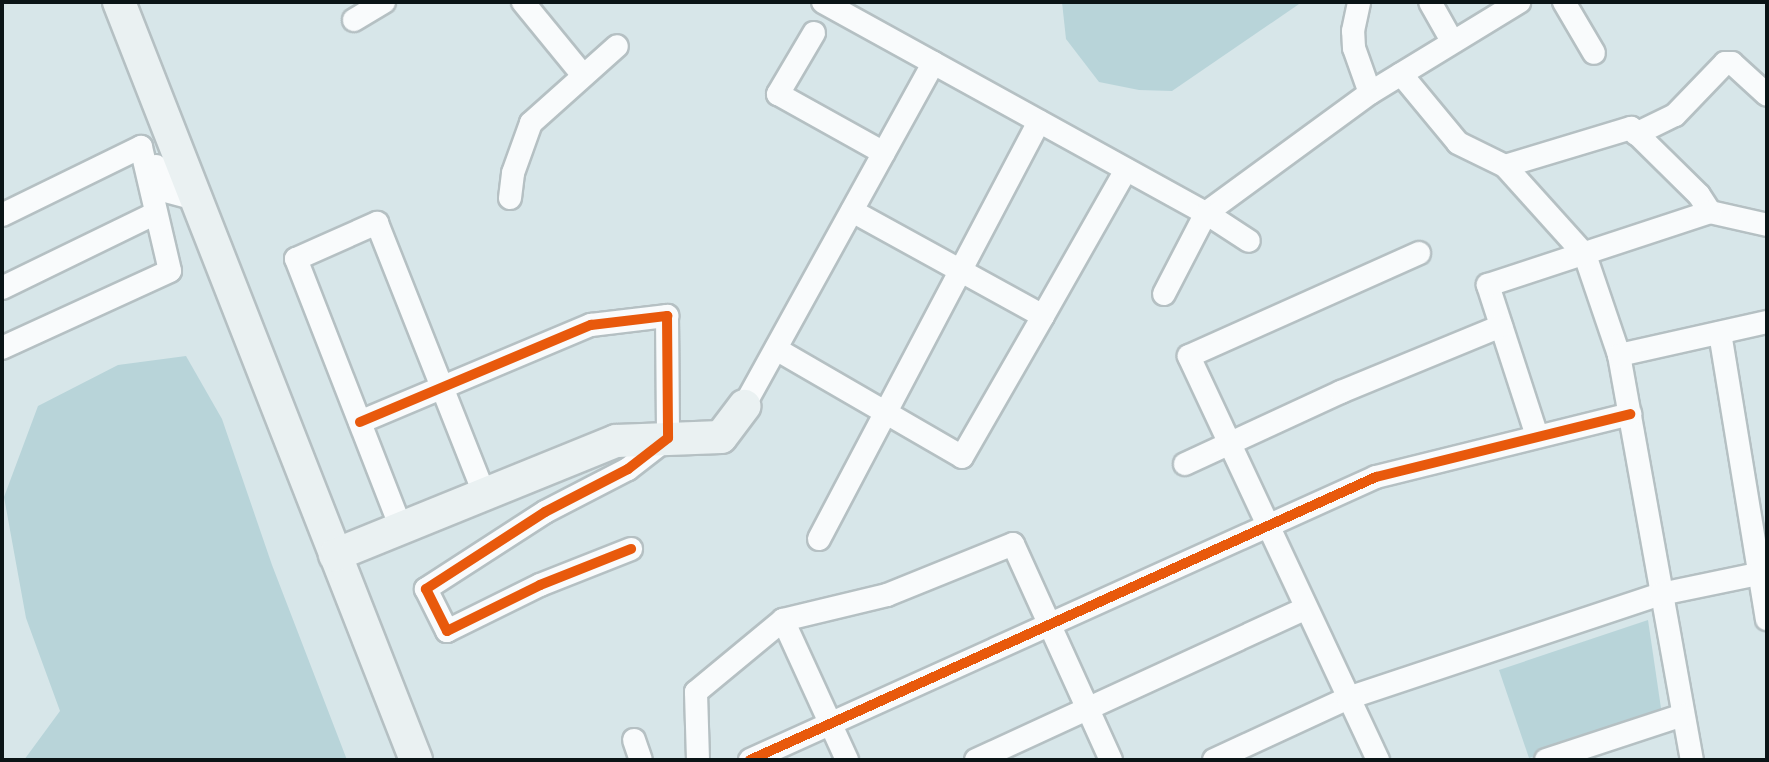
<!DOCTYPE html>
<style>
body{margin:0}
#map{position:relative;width:1769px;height:762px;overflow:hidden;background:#d7e6e9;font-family:Quicksand,sans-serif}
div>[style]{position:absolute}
.green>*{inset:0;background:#b8d4d9}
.roads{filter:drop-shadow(2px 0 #b5c0c3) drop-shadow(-2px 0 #b5c0c3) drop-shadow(0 2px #b5c0c3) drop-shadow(0 -2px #b5c0c3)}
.street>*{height:22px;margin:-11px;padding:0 11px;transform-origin:11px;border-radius:11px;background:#f9fbfc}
.secondary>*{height:32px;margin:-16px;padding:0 16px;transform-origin:16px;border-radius:16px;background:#eaf1f2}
.cycleway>*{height:10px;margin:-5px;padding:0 5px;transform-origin:5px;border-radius:5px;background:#e8590c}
span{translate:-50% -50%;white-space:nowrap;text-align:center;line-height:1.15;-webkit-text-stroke:8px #cfecf1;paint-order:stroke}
.frame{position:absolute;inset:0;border:4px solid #0a1416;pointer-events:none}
</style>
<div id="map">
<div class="green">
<i style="clip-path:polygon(1062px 2px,1302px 2px,1172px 91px,1139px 90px,1099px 82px,1066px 39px)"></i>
<i style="clip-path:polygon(186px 356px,222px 419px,272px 565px,347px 760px,24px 760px,60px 711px,26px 618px,4px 497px,38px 406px,118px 365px)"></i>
<i style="clip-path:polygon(1648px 620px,1662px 715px,1529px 758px,1499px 670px)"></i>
</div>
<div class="roads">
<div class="street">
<i style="left:523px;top:2px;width:93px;rotate:50.7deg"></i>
<i style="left:823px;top:2px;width:437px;rotate:28.9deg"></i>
<i style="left:1206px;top:213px;width:203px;rotate:-36.2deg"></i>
<i style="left:1370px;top:93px;width:48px;rotate:-109.6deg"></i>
<i style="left:1354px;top:48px;width:17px;rotate:-93deg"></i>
<i style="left:1353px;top:31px;width:30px;rotate:-78deg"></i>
<i style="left:1430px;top:2px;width:45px;rotate:60.6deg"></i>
<i style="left:1564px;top:2px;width:59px;rotate:59.5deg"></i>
<i style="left:354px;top:20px;width:35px;rotate:-31deg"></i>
<i style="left:814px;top:33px;width:71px;rotate:120.5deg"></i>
<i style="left:778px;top:94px;width:121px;rotate:29.1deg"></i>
<i style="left:1401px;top:74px;width:89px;rotate:50.4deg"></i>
<i style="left:1458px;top:143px;width:52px;rotate:26.1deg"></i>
<i style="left:1505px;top:166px;width:120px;rotate:48deg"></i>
<i style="left:1585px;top:255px;width:106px;rotate:71.2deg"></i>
<i style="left:1619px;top:355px;width:412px;rotate:79.8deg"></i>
<i style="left:1370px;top:93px;width:175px;rotate:-31.4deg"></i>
<i style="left:1636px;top:134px;width:43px;rotate:-26deg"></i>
<i style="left:1675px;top:115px;width:72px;rotate:-46.1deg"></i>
<i style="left:1725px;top:63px;width:7px"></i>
<i style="left:1732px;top:63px;width:47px;rotate:42.4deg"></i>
<i style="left:156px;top:166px;width:27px;rotate:68deg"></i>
<i style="left:166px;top:191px;width:31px;rotate:15deg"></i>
<i style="left:1505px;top:166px;width:132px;rotate:-16.8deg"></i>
<i style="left:1631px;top:128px;width:95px;rotate:44.6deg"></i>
<i style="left:1699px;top:195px;width:20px;rotate:57deg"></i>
<i style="left:1710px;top:212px;width:58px;rotate:12.8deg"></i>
<i style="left:510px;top:198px;width:25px;rotate:-83deg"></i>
<i style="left:513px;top:173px;width:53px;rotate:-70.2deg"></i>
<i style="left:531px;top:123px;width:115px;rotate:-41.8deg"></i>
<i style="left:2px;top:215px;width:155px;rotate:-26.1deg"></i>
<i style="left:141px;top:147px;width:127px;rotate:76.8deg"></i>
<i style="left:170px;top:271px;width:185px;rotate:155.4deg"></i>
<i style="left:2px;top:288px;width:171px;rotate:-26deg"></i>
<i style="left:1164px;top:294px;width:91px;rotate:-62.6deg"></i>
<i style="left:1206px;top:213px;width:51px;rotate:33.1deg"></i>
<i style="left:1043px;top:316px;width:168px;rotate:-60.4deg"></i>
<i style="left:1720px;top:333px;width:290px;rotate:80.7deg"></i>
<i style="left:776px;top:349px;width:215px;rotate:30.1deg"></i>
<i style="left:962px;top:457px;width:163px;rotate:-60.1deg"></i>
<i style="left:1043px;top:316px;width:218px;rotate:-151.2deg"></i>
<i style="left:1619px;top:355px;width:152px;rotate:-12.6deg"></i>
<i style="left:744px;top:406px;width:392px;rotate:-61.1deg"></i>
<i style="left:360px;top:422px;width:251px;rotate:-22.8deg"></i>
<i style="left:591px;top:325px;width:77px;rotate:-6.8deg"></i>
<i style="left:667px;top:316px;width:122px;rotate:89.5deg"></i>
<i style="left:668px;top:438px;width:51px;rotate:142.2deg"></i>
<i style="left:628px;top:469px;width:93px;rotate:152.6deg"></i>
<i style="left:545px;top:512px;width:142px;rotate:147.1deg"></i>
<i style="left:426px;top:589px;width:47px;rotate:63.4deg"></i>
<i style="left:447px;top:631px;width:104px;rotate:-26.3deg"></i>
<i style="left:540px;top:585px;width:98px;rotate:-21.6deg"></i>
<i style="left:1537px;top:436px;width:159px;rotate:-108deg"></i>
<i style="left:1488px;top:285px;width:234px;rotate:-18.2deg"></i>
<i style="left:1185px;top:464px;width:172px;rotate:-24.8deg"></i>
<i style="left:1341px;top:392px;width:173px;rotate:-22.4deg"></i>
<i style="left:401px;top:528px;width:289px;rotate:-111.3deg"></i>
<i style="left:296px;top:259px;width:89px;rotate:-24deg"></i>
<i style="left:377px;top:223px;width:290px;rotate:68.4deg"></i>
<i style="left:819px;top:539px;width:472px;rotate:-62.2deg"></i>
<i style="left:783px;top:620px;width:154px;rotate:65.4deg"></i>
<i style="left:634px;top:740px;width:21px;rotate:71deg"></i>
<i style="left:698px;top:760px;width:68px;rotate:-91.7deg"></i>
<i style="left:696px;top:692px;width:113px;rotate:-39.6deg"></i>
<i style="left:783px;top:620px;width:107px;rotate:-13.5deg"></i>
<i style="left:887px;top:595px;width:136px;rotate:-22deg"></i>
<i style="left:1013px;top:544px;width:237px;rotate:65.6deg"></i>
<i style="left:750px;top:760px;width:687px;rotate:-24.33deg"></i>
<i style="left:1376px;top:477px;width:262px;rotate:-13.9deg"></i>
<i style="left:976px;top:760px;width:362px;rotate:-24.7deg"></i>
<i style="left:1214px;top:760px;width:148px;rotate:-24.8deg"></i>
<i style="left:1348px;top:698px;width:330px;rotate:-18.4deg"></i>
<i style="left:1661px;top:594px;width:108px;rotate:-11.7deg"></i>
<i style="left:1378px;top:760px;width:446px;rotate:-115.1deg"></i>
<i style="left:1189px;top:356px;width:252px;rotate:-24.1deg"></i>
<i style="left:1546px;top:760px;width:144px;rotate:-18.2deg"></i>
</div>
<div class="secondary">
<i style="left:119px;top:2px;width:814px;rotate:68.6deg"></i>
<i style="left:335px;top:555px;width:303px;rotate:-22.1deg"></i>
<i style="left:616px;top:441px;width:105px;rotate:-2.2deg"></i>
<i style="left:721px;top:437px;width:39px;rotate:-53deg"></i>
</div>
</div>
<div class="cycleway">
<i style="left:360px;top:422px;width:251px;rotate:-22.8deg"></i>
<i style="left:591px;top:325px;width:77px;rotate:-6.8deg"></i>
<i style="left:667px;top:316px;width:122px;rotate:89.5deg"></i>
<i style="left:668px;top:438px;width:51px;rotate:142.2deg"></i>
<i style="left:628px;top:469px;width:93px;rotate:152.6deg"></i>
<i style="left:545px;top:512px;width:142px;rotate:147.1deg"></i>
<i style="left:426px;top:589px;width:47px;rotate:63.4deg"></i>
<i style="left:447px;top:631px;width:104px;rotate:-26.3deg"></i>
<i style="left:540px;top:585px;width:98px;rotate:-21.6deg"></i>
<i style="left:750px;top:760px;width:687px;rotate:-24.33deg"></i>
<i style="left:1376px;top:477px;width:262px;rotate:-13.9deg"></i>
</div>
<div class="frame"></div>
</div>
